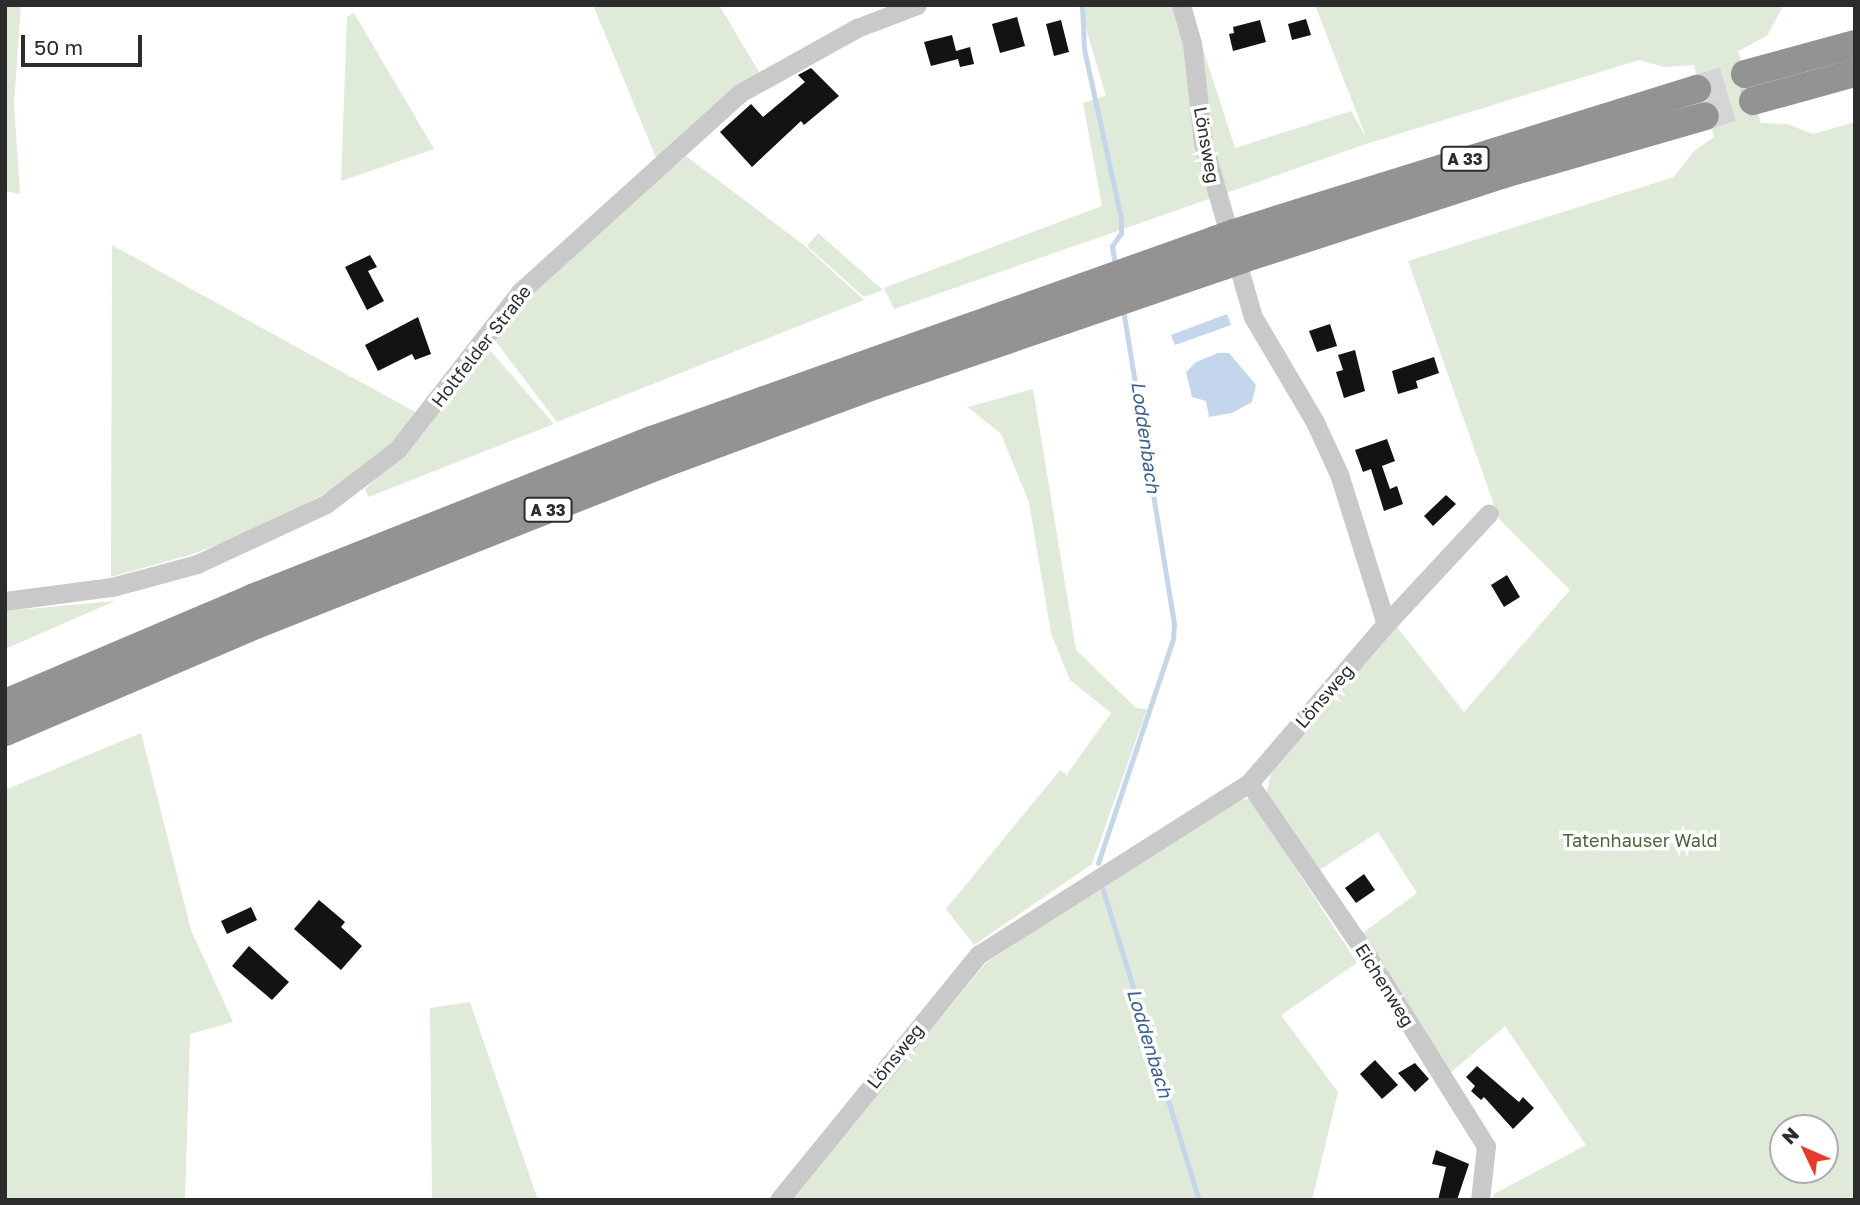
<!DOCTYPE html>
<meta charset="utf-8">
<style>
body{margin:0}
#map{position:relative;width:1860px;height:1205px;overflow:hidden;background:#fff;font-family:"Golos Text",sans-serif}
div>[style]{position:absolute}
.green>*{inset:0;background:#dfead9}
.water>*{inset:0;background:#c4d6eb}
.stream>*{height:5px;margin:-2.5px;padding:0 2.5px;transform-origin:2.5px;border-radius:2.5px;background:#c4d6eb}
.building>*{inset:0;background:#131313}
.highway-tunnel>*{height:28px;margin-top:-14px;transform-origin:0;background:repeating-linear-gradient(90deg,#d5d5d5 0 28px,transparent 0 42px)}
.minor>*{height:19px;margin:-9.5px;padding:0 9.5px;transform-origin:9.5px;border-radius:9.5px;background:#c9c9c9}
.highway>*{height:28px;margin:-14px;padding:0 14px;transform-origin:14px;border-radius:14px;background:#939393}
.highway-bridge>*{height:28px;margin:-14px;padding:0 14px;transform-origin:14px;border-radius:14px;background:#939393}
span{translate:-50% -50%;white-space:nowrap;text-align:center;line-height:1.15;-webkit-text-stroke:7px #fff;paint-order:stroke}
.shield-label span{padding:2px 5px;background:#fff;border:2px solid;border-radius:5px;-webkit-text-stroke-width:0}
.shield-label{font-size:16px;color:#2c2c2c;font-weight:700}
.street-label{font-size:18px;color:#2c2c2c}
.park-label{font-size:18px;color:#476839}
.water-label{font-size:19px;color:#39608f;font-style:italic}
.frame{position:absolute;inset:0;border:7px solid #2c2c2c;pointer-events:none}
.north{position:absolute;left:1769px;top:1114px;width:70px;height:70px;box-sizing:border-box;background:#fff;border:2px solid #ababab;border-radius:50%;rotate:314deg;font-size:19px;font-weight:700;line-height:28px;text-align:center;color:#2c2c2c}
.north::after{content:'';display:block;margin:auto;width:24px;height:32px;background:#e83a29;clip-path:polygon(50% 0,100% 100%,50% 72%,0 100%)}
.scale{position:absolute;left:21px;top:35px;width:121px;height:32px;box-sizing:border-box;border:4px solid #2c2c2c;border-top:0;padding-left:9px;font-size:21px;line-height:24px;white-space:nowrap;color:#2c2c2c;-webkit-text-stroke:5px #fff;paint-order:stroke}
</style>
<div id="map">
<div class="green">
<i style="clip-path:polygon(5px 5px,21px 5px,14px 103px,20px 194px,5px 191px)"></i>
<i style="clip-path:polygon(593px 5px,719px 5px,759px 72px,657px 160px)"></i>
<i style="clip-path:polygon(evenodd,1079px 5px,1173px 5px,1193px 18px,1235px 148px,1351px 111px,1366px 137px,1315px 5px,1784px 5px,1767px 36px,1738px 51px,1761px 123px,1787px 124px,1813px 134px,1855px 122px,1855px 1200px,1492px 1200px,1494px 1194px,1586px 1145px,1505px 1026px,1448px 1075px,1360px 935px,1417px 893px,1378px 832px,1318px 871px,1266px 795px,1272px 768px,1396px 626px,1464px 712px,1570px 590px,1499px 519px,1408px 261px,1674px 177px,1693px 152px,1714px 137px,1694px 65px,1664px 67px,1639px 60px,1369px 143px,894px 309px,884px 288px,1102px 206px,1083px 103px,1106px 96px,1079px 5px,1783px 1128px,1825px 1128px,1825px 1170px,1783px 1170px,1783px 1128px)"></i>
<i style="clip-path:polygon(354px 13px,434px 149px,341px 181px,347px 17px)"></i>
<i style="clip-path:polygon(686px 156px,805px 246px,864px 300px,557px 422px,490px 334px,607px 222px)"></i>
<i style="clip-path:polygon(818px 233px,883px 290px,864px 297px,807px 246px)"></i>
<i style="clip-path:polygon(112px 245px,260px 327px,419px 414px,390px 448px,341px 485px,259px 529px,193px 554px,111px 577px)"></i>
<i style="clip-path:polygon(488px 348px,554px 424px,368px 497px,365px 489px,396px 460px)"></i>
<i style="clip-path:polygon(1033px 389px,1076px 650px,1136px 708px,1147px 709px,1092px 864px,974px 945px,946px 909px,1060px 770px,1071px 778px,1067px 774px,1111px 713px,1070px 680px,1051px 633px,1029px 502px,1001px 434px,968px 407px)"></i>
<i style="clip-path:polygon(115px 601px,5px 649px,5px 611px)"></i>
<i style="clip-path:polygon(141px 733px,191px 930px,233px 1022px,190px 1034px,185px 1200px,5px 1200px,5px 790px)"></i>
<i style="clip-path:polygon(1251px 799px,1357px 963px,1281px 1015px,1338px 1092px,1312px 1200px,788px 1200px,986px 963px,1232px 800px)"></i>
<i style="clip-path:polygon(470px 1002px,538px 1200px,432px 1200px,430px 1008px)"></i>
</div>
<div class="water">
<i style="clip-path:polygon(1227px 314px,1231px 325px,1175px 345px,1171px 335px)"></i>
<i style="clip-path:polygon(1218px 353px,1229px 353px,1256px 385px,1252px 402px,1232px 413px,1209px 417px,1206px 401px,1192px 397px,1186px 372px,1196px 362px)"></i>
</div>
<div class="stream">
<i style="left:1082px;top:5px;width:44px;rotate:87.4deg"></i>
<i style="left:1084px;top:49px;width:173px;rotate:77.7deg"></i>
<i style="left:1121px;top:218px;width:15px;rotate:90deg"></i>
<i style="left:1121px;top:233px;width:16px;rotate:125deg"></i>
<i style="left:1112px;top:246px;width:19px;rotate:81deg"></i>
<i style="left:1098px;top:863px;width:236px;rotate:-71.5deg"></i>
<i style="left:1173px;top:639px;width:15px;rotate:-86deg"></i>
<i style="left:1174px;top:624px;width:319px;rotate:-99.2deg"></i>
<i style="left:1102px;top:887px;width:328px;rotate:72.8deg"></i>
</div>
<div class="building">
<i style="clip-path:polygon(1017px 17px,1025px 46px,1000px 53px,992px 24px)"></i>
<i style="clip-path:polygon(1306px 19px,1311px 35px,1292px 40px,1288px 24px)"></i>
<i style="clip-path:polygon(1061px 20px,1069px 52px,1054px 56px,1046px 24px)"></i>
<i style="clip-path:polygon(1260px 20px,1266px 42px,1233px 51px,1229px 34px,1234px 33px,1233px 27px)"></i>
<i style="clip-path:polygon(952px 35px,956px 51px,970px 47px,974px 64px,960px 67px,958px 59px,931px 66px,924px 42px)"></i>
<i style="clip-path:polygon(811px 68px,839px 96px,804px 125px,801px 121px,752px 167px,720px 132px,751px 104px,763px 117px,805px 82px,798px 75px)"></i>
<i style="clip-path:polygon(370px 255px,377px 267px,368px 271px,384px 301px,367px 310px,345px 267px)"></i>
<i style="clip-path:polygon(418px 317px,431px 354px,415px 360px,412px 354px,378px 371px,365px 345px)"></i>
<i style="clip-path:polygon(1330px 324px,1337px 346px,1317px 352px,1309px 331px)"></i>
<i style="clip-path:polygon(1355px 350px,1365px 391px,1344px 398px,1336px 372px,1343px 370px,1338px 355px)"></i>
<i style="clip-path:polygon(1434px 357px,1439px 373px,1416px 381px,1418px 388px,1398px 394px,1392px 371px)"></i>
<i style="clip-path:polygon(1387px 439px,1395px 461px,1382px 466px,1390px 489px,1397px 486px,1403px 504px,1384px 511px,1371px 469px,1363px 472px,1355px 450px)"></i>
<i style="clip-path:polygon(1446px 495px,1456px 504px,1433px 526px,1424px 516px)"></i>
<i style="clip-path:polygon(1507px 575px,1520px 597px,1504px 607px,1491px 585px)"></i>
<i style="clip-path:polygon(1364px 874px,1375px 890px,1356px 903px,1345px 888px)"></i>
<i style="clip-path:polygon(319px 900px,345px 922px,341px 927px,362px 946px,341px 970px,294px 929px)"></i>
<i style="clip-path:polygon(251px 907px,257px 920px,227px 934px,221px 921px)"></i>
<i style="clip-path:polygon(249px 946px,289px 982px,272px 1000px,232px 966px)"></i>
<i style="clip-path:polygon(1375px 1060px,1398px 1085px,1382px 1099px,1360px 1074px)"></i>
<i style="clip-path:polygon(1415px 1063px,1429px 1079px,1415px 1092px,1398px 1073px)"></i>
<i style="clip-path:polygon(1477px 1066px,1519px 1102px,1523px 1097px,1534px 1108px,1513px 1129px,1484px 1097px,1481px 1100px,1471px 1091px,1475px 1086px,1466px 1077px)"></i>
<i style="clip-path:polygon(1436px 1150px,1469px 1164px,1457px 1200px,1438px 1200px,1446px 1167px,1432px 1164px)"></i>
</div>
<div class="highway-tunnel">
<i style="left:1697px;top:89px;width:50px;rotate:-17.4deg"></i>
<i style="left:1705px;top:116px;width:50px;rotate:-17.4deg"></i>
</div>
<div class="minor">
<i style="left:1181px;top:5px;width:40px;rotate:74deg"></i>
<i style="left:1192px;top:43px;width:101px;rotate:83.7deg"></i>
<i style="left:1203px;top:143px;width:181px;rotate:74deg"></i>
<i style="left:1253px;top:317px;width:120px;rotate:59.4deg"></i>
<i style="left:1314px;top:420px;width:60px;rotate:65.2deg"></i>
<i style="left:1339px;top:474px;width:157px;rotate:72.6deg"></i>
<i style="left:5px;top:601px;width:108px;rotate:-7.5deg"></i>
<i style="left:112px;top:587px;width:88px;rotate:-15.1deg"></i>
<i style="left:197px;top:564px;width:142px;rotate:-24.9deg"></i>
<i style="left:326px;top:504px;width:89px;rotate:-37.3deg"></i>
<i style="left:397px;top:450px;width:202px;rotate:-52.1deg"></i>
<i style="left:521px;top:291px;width:295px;rotate:-42.1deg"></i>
<i style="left:740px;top:93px;width:134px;rotate:-29.1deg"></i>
<i style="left:857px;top:28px;width:64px;rotate:-21deg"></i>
<i style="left:1249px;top:783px;width:204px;rotate:55.6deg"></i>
<i style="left:1364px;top:951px;width:230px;rotate:58deg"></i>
<i style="left:1486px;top:1146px;width:54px;rotate:96.3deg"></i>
<i style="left:779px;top:1200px;width:316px;rotate:-50.9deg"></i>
<i style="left:978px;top:955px;width:321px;rotate:-32.4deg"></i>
<i style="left:1249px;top:783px;width:210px;rotate:-49.3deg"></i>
<i style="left:1386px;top:624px;width:151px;rotate:-47.1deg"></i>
</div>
<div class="highway">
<i style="left:1745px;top:74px;width:114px;rotate:-15.3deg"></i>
<i style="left:1753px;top:101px;width:106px;rotate:-15.4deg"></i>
<i style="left:1234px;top:233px;width:485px;rotate:-17.3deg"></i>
<i style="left:1243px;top:259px;width:271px;rotate:-18deg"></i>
<i style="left:1501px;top:175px;width:212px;rotate:-16.1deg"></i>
<i style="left:5px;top:703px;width:268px;rotate:-23deg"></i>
<i style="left:252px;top:598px;width:430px;rotate:-21.6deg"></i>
<i style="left:652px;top:440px;width:597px;rotate:-19.56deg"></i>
<i style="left:5px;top:732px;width:273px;rotate:-23.1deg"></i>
<i style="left:256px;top:625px;width:435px;rotate:-21.6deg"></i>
<i style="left:660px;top:465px;width:230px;rotate:-20.3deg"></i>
<i style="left:876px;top:385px;width:367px;rotate:-18.9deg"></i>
</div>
<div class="highway-bridge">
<i style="left:1215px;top:240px;width:20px;rotate:-20deg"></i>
<i style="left:1223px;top:266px;width:21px;rotate:-19deg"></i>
</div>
<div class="shield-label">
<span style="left:1465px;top:159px">A 33</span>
<span style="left:548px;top:510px">A 33</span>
</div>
<div class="street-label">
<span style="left:1207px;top:145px;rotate:80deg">Lönsweg</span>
<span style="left:481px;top:346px;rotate:-52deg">Holtfelder Straße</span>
<span style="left:1324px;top:696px;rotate:-49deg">Lönsweg</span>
<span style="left:1385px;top:985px;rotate:58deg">Eichenweg</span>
<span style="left:895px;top:1056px;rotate:-51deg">Lönsweg</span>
</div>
<div class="park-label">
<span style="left:1640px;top:840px">Tatenhauser Wald</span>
</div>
<div class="water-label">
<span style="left:1146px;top:437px;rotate:82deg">Loddenbach</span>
<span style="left:1150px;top:1043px;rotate:73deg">Loddenbach</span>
</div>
<div class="frame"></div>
<div class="north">N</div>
<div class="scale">50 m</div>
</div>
